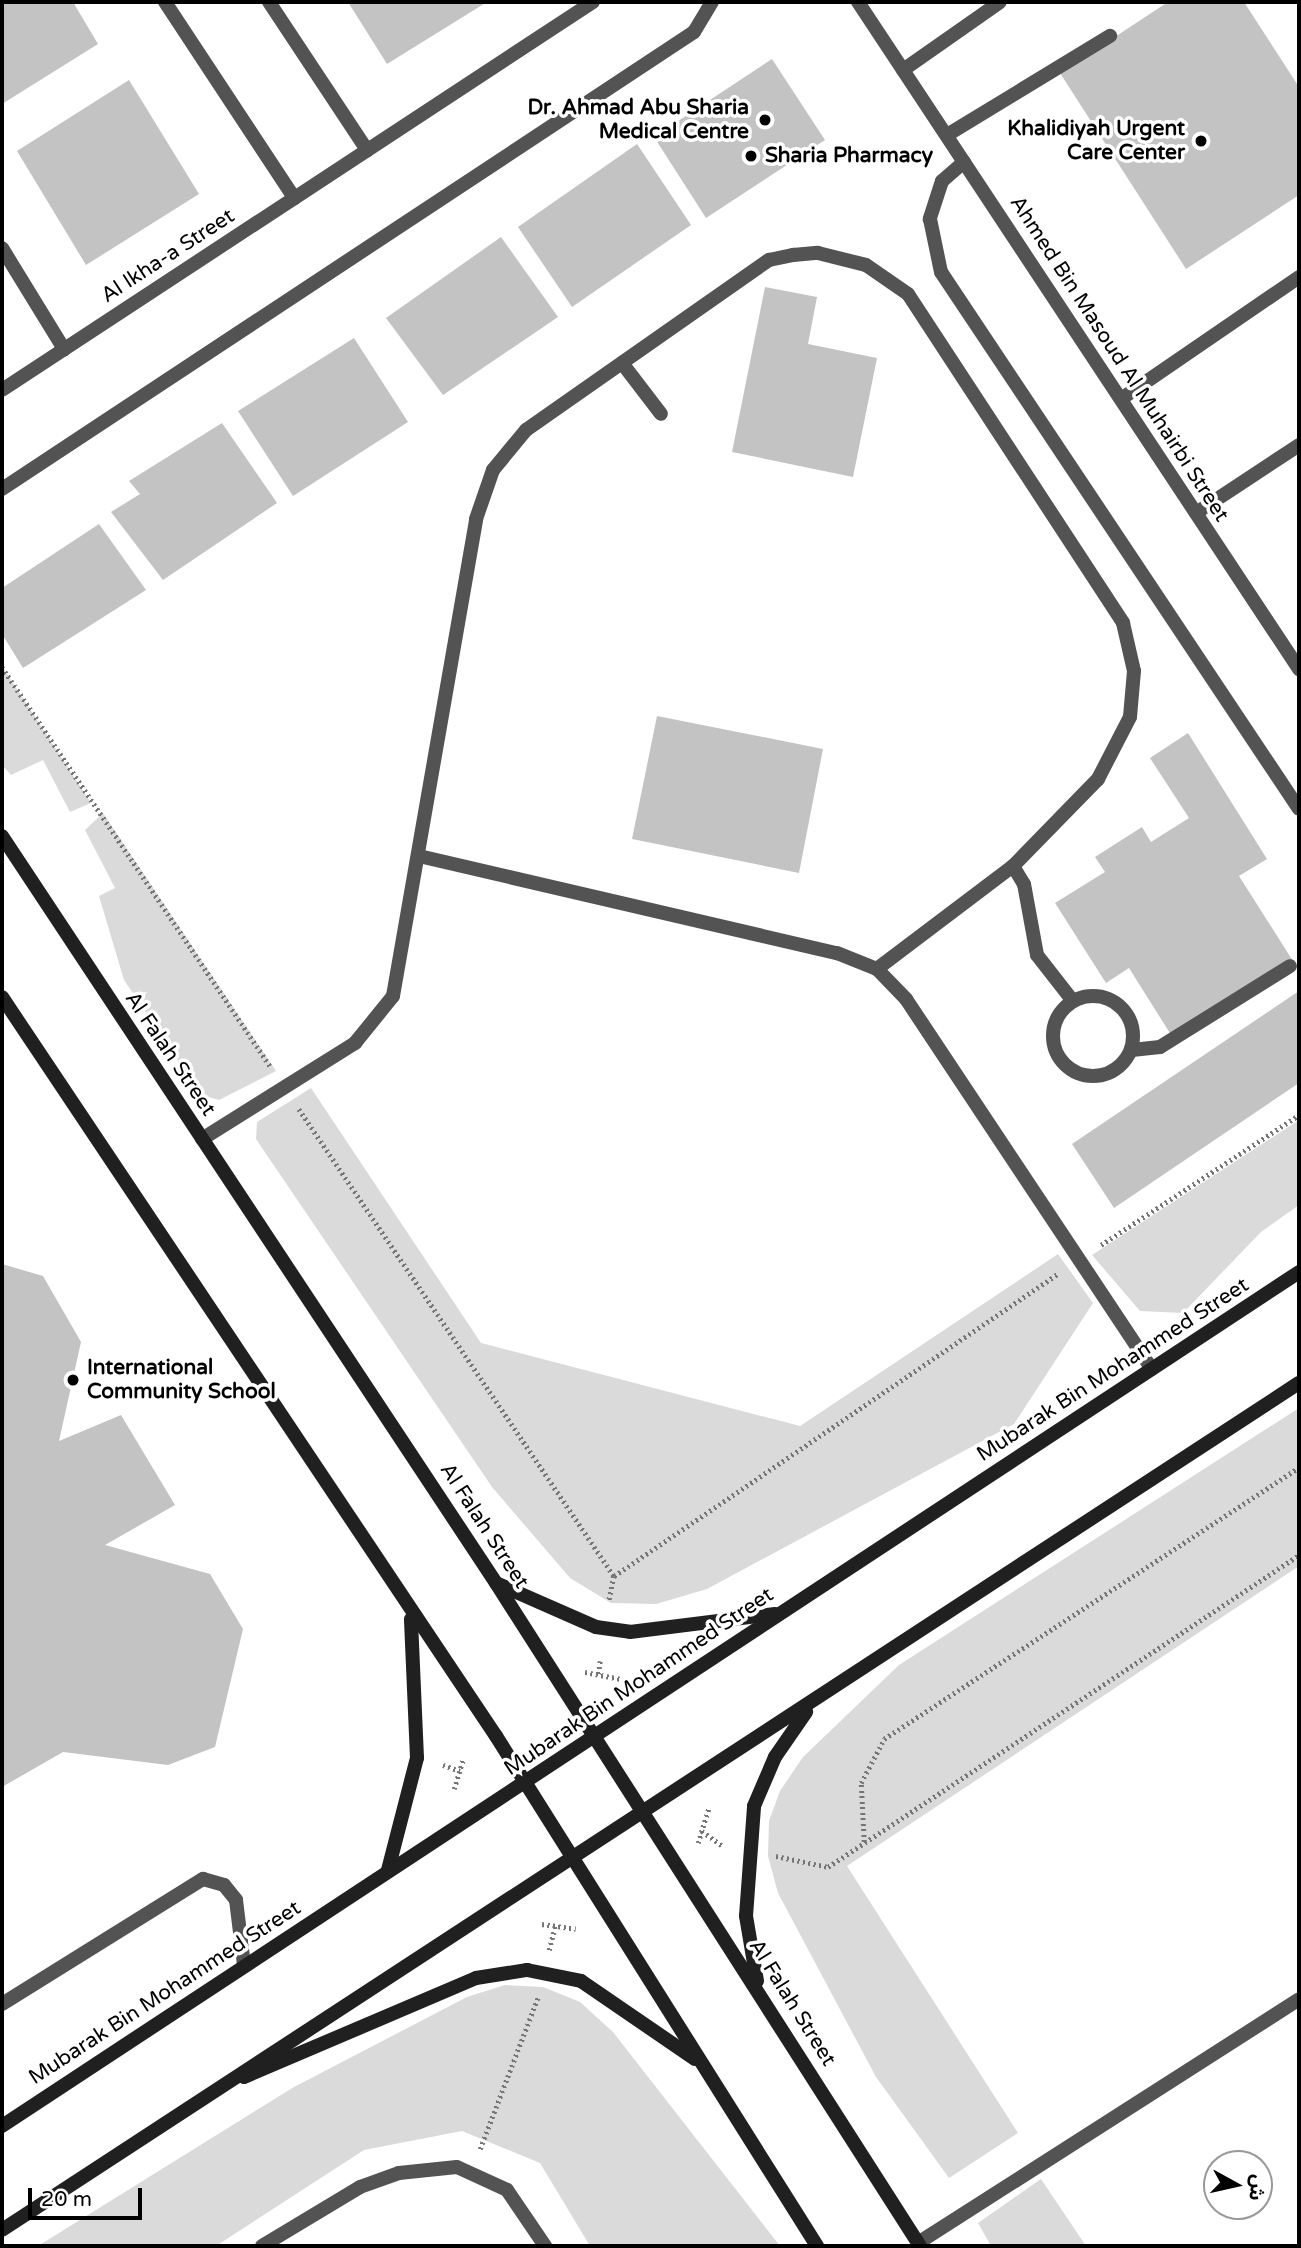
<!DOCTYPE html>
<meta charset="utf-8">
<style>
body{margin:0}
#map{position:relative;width:1301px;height:2248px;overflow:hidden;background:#fff;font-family:"Varela Round","Noto Sans Arabic",sans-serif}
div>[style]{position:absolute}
.green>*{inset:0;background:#dadada}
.building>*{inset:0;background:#c3c3c3}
.path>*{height:4.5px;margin-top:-2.25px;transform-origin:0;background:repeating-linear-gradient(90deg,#757575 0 2px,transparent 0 5.5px)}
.service>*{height:14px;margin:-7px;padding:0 7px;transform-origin:7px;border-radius:7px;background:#535353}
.minor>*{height:14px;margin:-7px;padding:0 7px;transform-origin:7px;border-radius:7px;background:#535353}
.minor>.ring{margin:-7px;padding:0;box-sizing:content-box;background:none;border:14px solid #535353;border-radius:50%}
.secondary>*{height:14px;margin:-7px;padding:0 7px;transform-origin:7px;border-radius:7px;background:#202020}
.dots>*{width:19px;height:19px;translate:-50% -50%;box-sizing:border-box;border:4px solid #fff;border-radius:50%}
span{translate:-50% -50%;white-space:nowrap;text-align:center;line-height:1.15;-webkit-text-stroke:7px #fff;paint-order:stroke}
.poi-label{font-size:21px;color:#000;font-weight:700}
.right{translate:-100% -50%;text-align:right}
.left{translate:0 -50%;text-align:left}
.street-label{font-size:21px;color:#000}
.frame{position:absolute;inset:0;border:4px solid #000;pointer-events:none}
.north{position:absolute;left:1203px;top:2150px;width:70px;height:70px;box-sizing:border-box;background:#fff;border:2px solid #999;border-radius:50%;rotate:98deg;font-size:19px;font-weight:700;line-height:28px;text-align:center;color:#000}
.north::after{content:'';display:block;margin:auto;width:24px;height:32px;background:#000;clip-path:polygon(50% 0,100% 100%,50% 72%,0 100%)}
.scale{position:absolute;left:28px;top:2188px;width:114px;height:32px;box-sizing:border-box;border:4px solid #000;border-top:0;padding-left:9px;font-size:21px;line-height:24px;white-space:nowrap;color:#000;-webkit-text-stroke:5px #fff;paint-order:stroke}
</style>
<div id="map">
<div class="green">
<i style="clip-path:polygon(2px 666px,91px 803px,70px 812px,43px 760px,11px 775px,2px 765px)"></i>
<i style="clip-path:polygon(103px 813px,276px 1071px,219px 1100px,201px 1095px,124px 980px,99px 896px,115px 888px,85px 830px)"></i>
<i style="clip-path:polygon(311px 1088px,481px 1343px,800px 1426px,1058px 1254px,1093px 1303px,1014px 1424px,707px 1589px,656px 1604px,611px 1603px,570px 1578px,492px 1487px,256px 1139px,257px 1122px)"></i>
<i style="clip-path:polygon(1299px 1120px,1299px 1205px,1261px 1232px,1183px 1313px,1140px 1311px,1092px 1255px)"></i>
<i style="clip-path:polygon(1299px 1408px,1299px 1566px,847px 1866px,1018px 2133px,949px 2178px,876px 2077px,778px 1893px,768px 1856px,769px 1821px,780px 1791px,803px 1757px,899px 1665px)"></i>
<i style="clip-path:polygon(505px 1985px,543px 1987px,580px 2002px,613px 2032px,780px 2246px,590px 2246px,540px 2163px,462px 2131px,364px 2150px,216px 2246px,38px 2246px,294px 2087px,467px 1997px)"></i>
<i style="clip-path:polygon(1041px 2179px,1086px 2246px,991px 2246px,978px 2223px)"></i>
</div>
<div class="building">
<i style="clip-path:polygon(3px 2px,73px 2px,98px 44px,2px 104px)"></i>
<i style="clip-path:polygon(348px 2px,487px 2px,387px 64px)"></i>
<i style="clip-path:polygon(1168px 2px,1244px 2px,1299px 87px,1299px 195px,1186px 269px,1060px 73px)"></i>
<i style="clip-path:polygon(772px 59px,825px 140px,706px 218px,654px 137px)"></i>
<i style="clip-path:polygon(129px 80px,199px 194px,86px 265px,17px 151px)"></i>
<i style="clip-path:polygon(637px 144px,691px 225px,572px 307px,518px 227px)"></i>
<i style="clip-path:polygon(501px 237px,558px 317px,443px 395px,386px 318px)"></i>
<i style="clip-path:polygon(765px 287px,817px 297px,808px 344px,877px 358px,853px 477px,732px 452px)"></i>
<i style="clip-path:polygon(354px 338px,408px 422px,293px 496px,238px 411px)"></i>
<i style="clip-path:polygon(222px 423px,277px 503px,163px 580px,111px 512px,140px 494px,129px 481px)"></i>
<i style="clip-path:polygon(99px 524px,146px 590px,23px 668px,2px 634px,2px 588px)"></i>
<i style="clip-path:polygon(657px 716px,823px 749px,799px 873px,632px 839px)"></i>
<i style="clip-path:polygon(1188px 733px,1267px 859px,1239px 876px,1293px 961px,1173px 1038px,1129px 968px,1106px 983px,1055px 903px,1105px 872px,1095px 857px,1142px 827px,1151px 842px,1189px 818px,1150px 758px)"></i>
<i style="clip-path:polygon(1299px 991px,1299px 1083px,1114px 1208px,1072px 1144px)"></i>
<i style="clip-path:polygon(2px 1264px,43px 1276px,81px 1342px,59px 1441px,121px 1415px,175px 1505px,105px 1545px,210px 1574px,243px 1629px,215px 1747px,168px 1765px,63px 1752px,2px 1787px)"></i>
</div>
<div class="path">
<i style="left:2px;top:667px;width:482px;rotate:56.1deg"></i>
<i style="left:299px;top:1109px;width:563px;rotate:56deg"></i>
<i style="left:614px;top:1576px;width:26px;rotate:101deg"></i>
<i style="left:1101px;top:1245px;width:237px;rotate:-33.3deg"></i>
<i style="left:614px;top:1576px;width:538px;rotate:-34.25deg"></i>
<i style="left:585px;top:1672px;width:38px;rotate:11deg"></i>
<i style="left:598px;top:1674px;width:13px;rotate:-81deg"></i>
<i style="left:443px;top:1765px;width:18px;rotate:19deg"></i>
<i style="left:454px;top:1789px;width:31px;rotate:-73deg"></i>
<i style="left:702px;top:1831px;width:27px;rotate:36deg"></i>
<i style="left:864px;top:1842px;width:59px;rotate:-92.9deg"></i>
<i style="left:861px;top:1783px;width:50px;rotate:-62.4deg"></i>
<i style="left:884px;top:1739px;width:496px;rotate:-33.2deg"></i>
<i style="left:698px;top:1843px;width:37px;rotate:-73deg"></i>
<i style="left:776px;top:1856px;width:53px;rotate:11.9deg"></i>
<i style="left:828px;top:1867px;width:565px;rotate:-33.52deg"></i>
<i style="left:542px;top:1924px;width:34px;rotate:8deg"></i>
<i style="left:549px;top:1950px;width:25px;rotate:-76deg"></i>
<i style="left:480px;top:2149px;width:163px;rotate:-69.1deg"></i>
</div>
<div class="service">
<i style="left:903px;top:70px;width:118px;rotate:-35deg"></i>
<i style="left:947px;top:135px;width:191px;rotate:-31.3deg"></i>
<i style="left:964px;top:162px;width:29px;rotate:139deg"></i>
<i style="left:942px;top:181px;width:40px;rotate:108deg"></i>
<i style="left:930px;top:219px;width:54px;rotate:78.3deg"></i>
<i style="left:941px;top:272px;width:645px;rotate:56.31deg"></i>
<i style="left:1121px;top:399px;width:216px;rotate:-34.4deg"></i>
<i style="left:1196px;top:513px;width:123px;rotate:-33.4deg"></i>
<i style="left:2px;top:2004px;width:237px;rotate:-31.9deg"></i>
<i style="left:203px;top:1879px;width:22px;rotate:16deg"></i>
<i style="left:224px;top:1885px;width:19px;rotate:51deg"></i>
<i style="left:236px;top:1900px;width:65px;rotate:83deg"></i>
<i style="left:918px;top:2243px;width:452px;rotate:-32.6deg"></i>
</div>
<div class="minor">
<i style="left:165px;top:2px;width:235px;rotate:56.6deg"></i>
<i style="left:269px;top:2px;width:178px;rotate:56.5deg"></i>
<i style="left:858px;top:2px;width:800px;rotate:56.53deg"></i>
<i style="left:2px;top:248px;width:119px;rotate:58.5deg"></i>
<i style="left:622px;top:363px;width:64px;rotate:52.6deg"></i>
<i style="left:2px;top:390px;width:707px;rotate:-33.29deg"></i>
<i style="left:2px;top:489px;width:829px;rotate:-33.44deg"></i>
<i style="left:694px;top:32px;width:35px;rotate:-59deg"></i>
<i style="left:419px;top:856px;width:429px;rotate:13.1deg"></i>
<i style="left:837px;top:953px;width:43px;rotate:21.8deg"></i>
<i style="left:877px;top:969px;width:42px;rotate:46deg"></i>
<i style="left:906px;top:999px;width:444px;rotate:56.4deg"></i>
<i style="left:1013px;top:866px;width:21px;rotate:59deg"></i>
<i style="left:1024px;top:884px;width:72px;rotate:79.6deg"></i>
<i style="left:1037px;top:955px;width:58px;rotate:52deg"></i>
<i class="ring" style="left:1053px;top:996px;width:66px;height:66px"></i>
<i style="left:1132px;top:1050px;width:28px;rotate:-6deg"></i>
<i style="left:1160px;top:1047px;width:153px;rotate:-31.9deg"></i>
<i style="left:202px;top:1139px;width:181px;rotate:-32.1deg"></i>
<i style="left:355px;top:1043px;width:60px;rotate:-51deg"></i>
<i style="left:393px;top:996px;width:484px;rotate:-80.1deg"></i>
<i style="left:476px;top:519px;width:52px;rotate:-70.9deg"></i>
<i style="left:493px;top:470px;width:52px;rotate:-50.5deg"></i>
<i style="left:526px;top:430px;width:297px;rotate:-35deg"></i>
<i style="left:769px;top:260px;width:25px;rotate:-12deg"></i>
<i style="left:793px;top:255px;width:25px;rotate:-5deg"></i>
<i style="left:818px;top:253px;width:49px;rotate:14deg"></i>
<i style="left:866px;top:265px;width:51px;rotate:34.6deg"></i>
<i style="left:908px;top:294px;width:393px;rotate:56.8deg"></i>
<i style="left:1123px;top:623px;width:49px;rotate:77.1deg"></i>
<i style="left:1134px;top:671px;width:46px;rotate:95deg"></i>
<i style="left:1130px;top:717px;width:70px;rotate:117.3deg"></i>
<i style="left:1098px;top:779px;width:122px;rotate:134.3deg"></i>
<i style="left:1013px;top:866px;width:171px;rotate:142.9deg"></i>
<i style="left:262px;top:2246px;width:114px;rotate:-31deg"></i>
<i style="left:360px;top:2187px;width:41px;rotate:-19.7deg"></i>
<i style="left:399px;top:2173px;width:58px;rotate:-5.9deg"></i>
<i style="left:457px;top:2167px;width:55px;rotate:24.7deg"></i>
<i style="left:507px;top:2190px;width:68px;rotate:55.8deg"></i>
</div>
<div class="secondary">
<i style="left:2px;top:836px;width:896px;rotate:56.52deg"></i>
<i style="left:496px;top:1583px;width:787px;rotate:57.4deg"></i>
<i style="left:2px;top:997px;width:889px;rotate:56.24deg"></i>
<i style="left:496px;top:1736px;width:603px;rotate:57.81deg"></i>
<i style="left:498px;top:1584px;width:107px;rotate:23.7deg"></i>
<i style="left:596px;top:1627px;width:34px;rotate:8deg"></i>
<i style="left:630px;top:1632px;width:146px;rotate:-7.1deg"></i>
<i style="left:388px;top:1870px;width:116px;rotate:-75.5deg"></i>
<i style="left:417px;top:1758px;width:139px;rotate:-92.5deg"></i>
<i style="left:757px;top:1981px;width:66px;rotate:-99.6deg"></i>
<i style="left:746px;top:1916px;width:110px;rotate:-85.8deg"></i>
<i style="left:754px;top:1806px;width:53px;rotate:-66.8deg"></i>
<i style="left:775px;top:1757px;width:55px;rotate:-55.4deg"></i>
<i style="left:244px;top:2077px;width:252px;rotate:-23.1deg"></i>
<i style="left:476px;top:1978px;width:52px;rotate:-8.9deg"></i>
<i style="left:527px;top:1970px;width:55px;rotate:11.5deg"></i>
<i style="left:581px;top:1981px;width:138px;rotate:34.4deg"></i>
<i style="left:2px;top:2126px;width:1553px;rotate:-33.36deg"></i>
<i style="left:2px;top:2230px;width:1549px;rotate:-33.15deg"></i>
</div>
<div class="dots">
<i style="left:765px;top:120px;background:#000"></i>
<i style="left:1201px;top:141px;background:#000"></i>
<i style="left:751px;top:156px;background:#000"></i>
<i style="left:73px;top:1380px;background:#000"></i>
</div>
<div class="poi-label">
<span class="right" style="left:749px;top:120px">Dr. Ahmad Abu Sharia<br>Medical Centre</span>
<span class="right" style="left:1185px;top:141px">Khalidiyah Urgent<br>Care Center</span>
<span class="left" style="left:765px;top:156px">Sharia Pharmacy</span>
<span class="left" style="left:87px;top:1380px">International<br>Community School</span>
</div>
<div class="street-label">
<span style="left:168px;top:256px;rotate:-33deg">Al Ikha-a Street</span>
<span style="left:1119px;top:359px;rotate:57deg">Ahmed Bin Masoud Al Muhairbi Street</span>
<span style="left:170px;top:1054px;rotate:56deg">Al Falah Street</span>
<span style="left:1113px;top:1370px;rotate:-33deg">Mubarak Bin Mohammed Street</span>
<span style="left:484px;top:1526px;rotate:57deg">Al Falah Street</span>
<span style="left:639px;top:1682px;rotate:-34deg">Mubarak Bin Mohammed Street</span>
<span style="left:165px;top:1993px;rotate:-33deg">Mubarak Bin Mohammed Street</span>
<span style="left:792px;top:2003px;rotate:58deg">Al Falah Street</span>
</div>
<div class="frame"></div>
<div class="north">ش</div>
<div class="scale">20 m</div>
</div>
